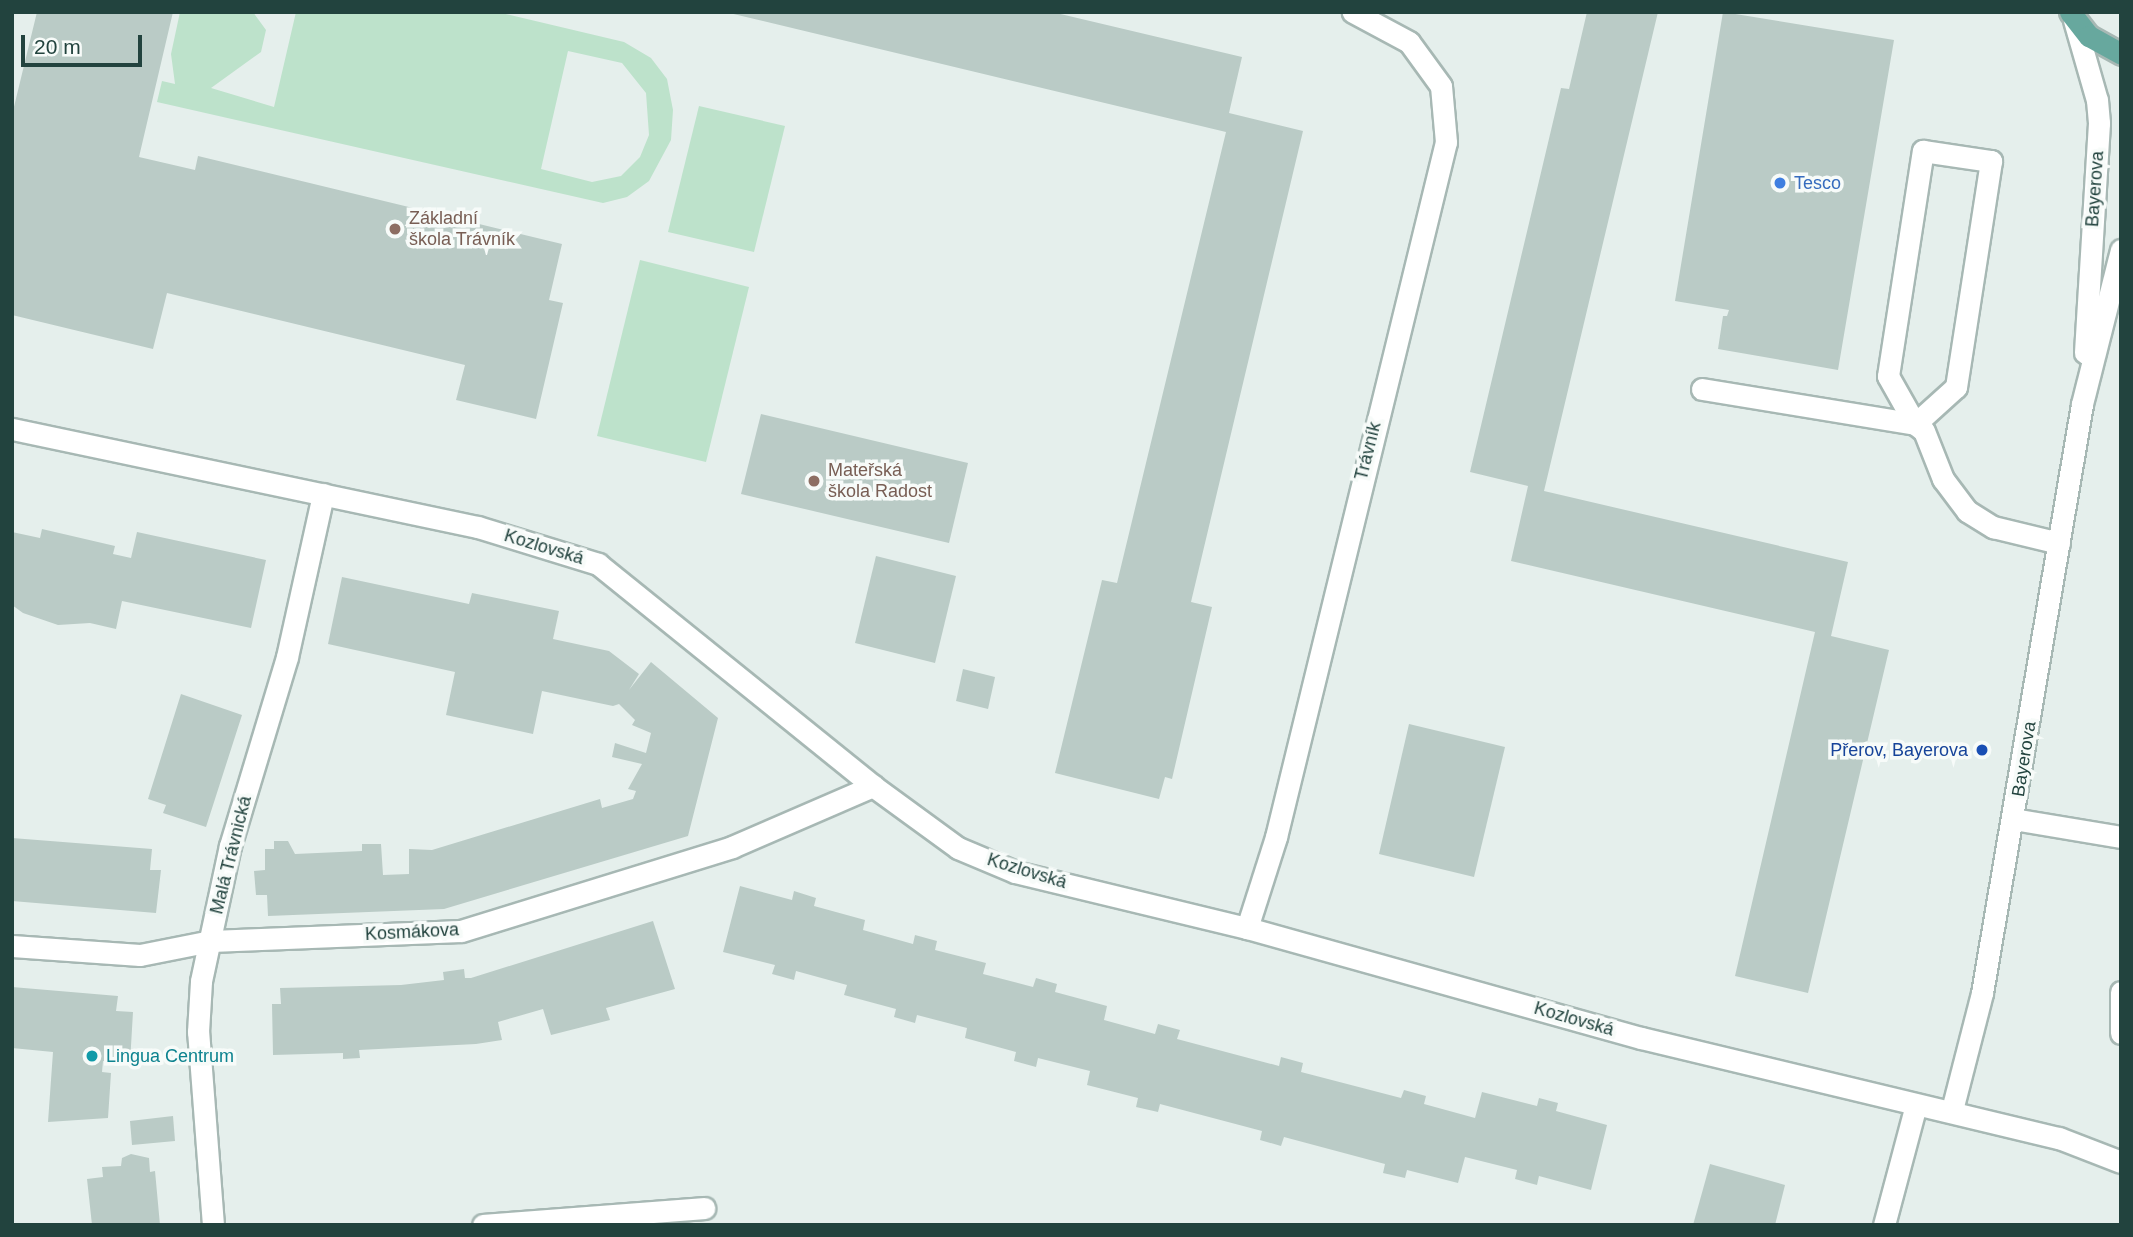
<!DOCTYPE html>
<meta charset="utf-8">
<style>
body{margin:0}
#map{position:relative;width:2133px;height:1237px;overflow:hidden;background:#e5efec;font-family:Arial,sans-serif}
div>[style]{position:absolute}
.green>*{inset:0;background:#bde2cb}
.building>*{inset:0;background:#bacbc6}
.roads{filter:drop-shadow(2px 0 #a7b8b4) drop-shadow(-2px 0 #a7b8b4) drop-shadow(0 2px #a7b8b4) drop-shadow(0 -2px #a7b8b4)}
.minor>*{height:21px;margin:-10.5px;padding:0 10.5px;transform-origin:10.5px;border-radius:10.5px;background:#fff}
.major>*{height:21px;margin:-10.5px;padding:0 10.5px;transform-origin:10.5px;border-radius:10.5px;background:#67a89e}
.dots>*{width:19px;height:19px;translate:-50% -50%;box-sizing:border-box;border:4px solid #f7fbf9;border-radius:50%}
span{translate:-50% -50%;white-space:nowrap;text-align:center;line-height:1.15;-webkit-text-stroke:7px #f7fbf9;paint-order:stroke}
.shop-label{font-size:18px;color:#366cbe}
.left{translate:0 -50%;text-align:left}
.street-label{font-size:18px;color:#22433e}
.education-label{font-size:18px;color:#785e54}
.transit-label{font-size:18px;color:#164399}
.right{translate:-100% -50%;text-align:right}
.culture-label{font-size:18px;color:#0d838f}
.frame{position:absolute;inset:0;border:14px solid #22433e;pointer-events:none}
.scale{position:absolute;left:21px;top:35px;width:121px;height:32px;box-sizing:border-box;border:4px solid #22433e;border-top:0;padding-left:9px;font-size:21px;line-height:24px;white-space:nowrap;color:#22433e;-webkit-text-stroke:5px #f7fbf9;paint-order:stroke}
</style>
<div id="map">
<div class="green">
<i style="clip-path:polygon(evenodd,180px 12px,253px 12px,266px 30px,261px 52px,211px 88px,274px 107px,296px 12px,497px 12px,624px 42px,651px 58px,667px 79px,673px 110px,671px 140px,649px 181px,627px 197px,603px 203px,157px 102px,162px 81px,175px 84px,171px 54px,180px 12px,568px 51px,622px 63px,646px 93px,649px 135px,640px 157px,621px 176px,592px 182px,541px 169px,568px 51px)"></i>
<i style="clip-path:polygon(699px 106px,785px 126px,754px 252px,668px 232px)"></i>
<i style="clip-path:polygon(640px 260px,749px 287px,706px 462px,597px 436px)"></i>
</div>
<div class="building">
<i style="clip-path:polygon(37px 12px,173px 12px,139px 157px,195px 170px,198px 156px,562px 244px,549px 300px,563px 303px,536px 419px,456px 400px,465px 365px,167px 293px,153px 349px,12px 315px,12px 115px)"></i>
<i style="clip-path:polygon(725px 12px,1052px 12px,1242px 57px,1229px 113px,1303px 131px,1191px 602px,1212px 607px,1172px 779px,1165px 777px,1159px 799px,1055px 773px,1102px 580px,1117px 583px,1226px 132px)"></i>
<i style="clip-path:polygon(1587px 12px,1658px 12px,1544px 491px,1848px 562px,1831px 636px,1889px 650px,1808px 993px,1735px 976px,1815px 632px,1511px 561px,1528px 486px,1470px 472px,1561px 88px,1569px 89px)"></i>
<i style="clip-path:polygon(1723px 12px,1894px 40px,1838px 370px,1718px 349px,1723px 316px,1727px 316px,1729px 310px,1675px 301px)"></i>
<i style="clip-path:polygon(761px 414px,968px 463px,949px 543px,741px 494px)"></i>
<i style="clip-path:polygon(42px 529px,115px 546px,113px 554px,131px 558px,137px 532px,266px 560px,251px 628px,122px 601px,116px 629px,90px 623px,58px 625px,23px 613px,12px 605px,12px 532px,40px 538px)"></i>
<i style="clip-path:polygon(876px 556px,956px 576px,935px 663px,855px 643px)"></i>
<i style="clip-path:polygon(342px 577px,469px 604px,472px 593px,559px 611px,553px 639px,609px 651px,639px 674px,629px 690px,651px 662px,718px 718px,688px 836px,444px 909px,268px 916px,267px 895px,256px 895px,254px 871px,265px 870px,265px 849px,274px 849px,274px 841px,288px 841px,295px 854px,362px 851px,362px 844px,381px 844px,383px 875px,409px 874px,409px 849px,432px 850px,600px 799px,602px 808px,633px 799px,636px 791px,628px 789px,642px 764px,612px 757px,615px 743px,646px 753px,651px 733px,632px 725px,635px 720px,619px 704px,613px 706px,542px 691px,533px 734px,446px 715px,455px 672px,328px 644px)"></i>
<i style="clip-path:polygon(963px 669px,995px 677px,988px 709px,956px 701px)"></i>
<i style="clip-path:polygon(181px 694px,242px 715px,206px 827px,163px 813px,166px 805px,148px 799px)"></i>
<i style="clip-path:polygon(1409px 724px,1505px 747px,1474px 877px,1379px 854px)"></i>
<i style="clip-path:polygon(12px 838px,152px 849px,150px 870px,161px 870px,156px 913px,12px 901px)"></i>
<i style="clip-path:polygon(740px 886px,792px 900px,794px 891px,816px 898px,814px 906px,865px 920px,863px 930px,913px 944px,915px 935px,937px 941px,935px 950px,986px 963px,983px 974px,1033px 987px,1036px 978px,1057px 984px,1055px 992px,1107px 1006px,1104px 1020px,1155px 1034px,1158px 1024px,1180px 1030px,1177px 1039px,1279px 1066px,1281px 1057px,1303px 1063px,1301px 1072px,1401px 1098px,1404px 1090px,1426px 1096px,1424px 1104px,1475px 1118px,1482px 1092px,1537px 1106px,1539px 1098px,1558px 1103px,1556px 1111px,1607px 1125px,1591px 1190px,1539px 1176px,1537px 1185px,1515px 1179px,1517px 1170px,1465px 1157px,1458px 1183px,1407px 1170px,1405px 1178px,1383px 1173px,1385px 1164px,1284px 1137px,1281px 1146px,1260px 1140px,1262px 1131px,1160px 1104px,1158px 1112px,1136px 1107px,1138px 1098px,1087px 1085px,1090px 1071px,1038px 1058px,1036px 1067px,1014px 1061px,1016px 1052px,965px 1038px,967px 1028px,917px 1015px,915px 1023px,894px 1017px,896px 1009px,844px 995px,847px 985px,796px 971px,794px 980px,772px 974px,775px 965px,723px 952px)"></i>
<i style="clip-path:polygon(653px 921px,675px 989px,606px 1008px,610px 1020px,551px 1035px,543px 1009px,498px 1022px,502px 1040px,476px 1044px,359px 1050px,360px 1058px,343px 1059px,343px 1053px,273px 1055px,272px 1004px,281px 1004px,280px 988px,401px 985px,444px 980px,443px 972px,464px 969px,465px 978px,471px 978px)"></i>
<i style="clip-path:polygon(12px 987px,118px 996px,116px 1011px,133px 1012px,130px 1063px,103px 1061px,102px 1072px,111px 1073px,108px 1118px,48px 1122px,53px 1052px,12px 1048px)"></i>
<i style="clip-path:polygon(173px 1116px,175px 1141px,132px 1145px,130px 1121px)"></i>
<i style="clip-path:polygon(131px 1154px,149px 1158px,150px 1172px,155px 1171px,160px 1225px,92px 1225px,87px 1179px,103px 1177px,102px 1167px,121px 1166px,122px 1158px)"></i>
<i style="clip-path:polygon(1710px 1164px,1785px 1185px,1775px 1225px,1693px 1225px)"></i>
</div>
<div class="roads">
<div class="minor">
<i style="left:2074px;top:20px;width:83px;rotate:74deg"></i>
<i style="left:2097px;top:100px;width:23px;rotate:85deg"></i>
<i style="left:2099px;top:123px;width:230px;rotate:93.5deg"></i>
<i style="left:1923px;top:151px;width:69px;rotate:8.4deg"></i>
<i style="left:1991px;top:161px;width:229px;rotate:98.8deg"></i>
<i style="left:1956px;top:387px;width:55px;rotate:137.9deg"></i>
<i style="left:1915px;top:424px;width:55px;rotate:-119.4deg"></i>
<i style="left:1888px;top:376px;width:228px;rotate:-81.2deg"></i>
<i style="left:1702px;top:389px;width:216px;rotate:9.3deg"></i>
<i style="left:1915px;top:424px;width:11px;rotate:38deg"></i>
<i style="left:1924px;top:431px;width:52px;rotate:68.4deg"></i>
<i style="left:1943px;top:479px;width:40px;rotate:53deg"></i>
<i style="left:1967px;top:511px;width:31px;rotate:32deg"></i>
<i style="left:1993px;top:527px;width:68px;rotate:13.6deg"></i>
<i style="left:12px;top:429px;width:476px;rotate:11.9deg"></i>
<i style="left:478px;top:527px;width:126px;rotate:17.1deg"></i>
<i style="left:598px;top:564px;width:353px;rotate:38.9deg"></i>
<i style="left:873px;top:786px;width:105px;rotate:36.1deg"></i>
<i style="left:958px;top:848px;width:62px;rotate:22.8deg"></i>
<i style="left:1015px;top:872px;width:239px;rotate:13.6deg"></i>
<i style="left:1247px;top:928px;width:409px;rotate:15.6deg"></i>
<i style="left:1641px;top:1038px;width:430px;rotate:13.5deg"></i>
<i style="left:2059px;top:1138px;width:66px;rotate:21.2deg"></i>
<i style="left:2013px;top:819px;width:109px;rotate:9.5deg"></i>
<i style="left:1247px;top:928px;width:96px;rotate:-72.3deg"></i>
<i style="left:1276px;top:837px;width:715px;rotate:-76.26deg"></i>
<i style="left:1446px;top:142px;width:56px;rotate:-95.1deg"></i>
<i style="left:1441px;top:86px;width:54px;rotate:-126deg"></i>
<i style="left:1409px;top:42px;width:64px;rotate:-151.8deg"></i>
<i style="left:12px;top:946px;width:128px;rotate:4deg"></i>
<i style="left:140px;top:955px;width:72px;rotate:-11.2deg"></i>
<i style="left:211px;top:941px;width:250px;rotate:-2.3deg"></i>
<i style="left:461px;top:931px;width:284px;rotate:-17.2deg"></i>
<i style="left:732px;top:847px;width:154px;rotate:-23.4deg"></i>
<i style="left:2121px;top:992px;width:41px;rotate:90deg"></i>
<i style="left:1952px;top:1110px;width:121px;rotate:-75.6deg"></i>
<i style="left:1982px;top:993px;width:597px;rotate:-80.36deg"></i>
<i style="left:2082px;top:404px;width:159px;rotate:-75.8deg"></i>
<i style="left:213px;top:1225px;width:194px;rotate:-94.4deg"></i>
<i style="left:198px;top:1032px;width:51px;rotate:-86.6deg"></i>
<i style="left:201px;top:981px;width:138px;rotate:-77.9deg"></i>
<i style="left:230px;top:846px;width:197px;rotate:-73.2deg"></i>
<i style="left:287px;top:657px;width:167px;rotate:-77.5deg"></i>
<i style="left:483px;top:1225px;width:222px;rotate:-4.4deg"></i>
<i style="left:1884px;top:1225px;width:124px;rotate:-75.1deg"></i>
</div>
<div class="major">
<i style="left:2070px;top:12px;width:31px;rotate:52deg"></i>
<i style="left:2089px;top:36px;width:37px;rotate:29deg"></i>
</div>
</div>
<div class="dots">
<i style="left:1780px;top:183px;background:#3f7fe0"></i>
<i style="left:395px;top:229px;background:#8d6e63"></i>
<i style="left:814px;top:481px;background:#8d6e63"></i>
<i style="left:1982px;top:750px;background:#1a4fb4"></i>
<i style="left:92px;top:1056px;background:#0f9aa8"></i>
</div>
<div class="shop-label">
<span class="left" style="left:1794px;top:183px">Tesco</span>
</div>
<div class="street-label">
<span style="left:2095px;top:189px;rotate:-86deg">Bayerova</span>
<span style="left:1368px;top:451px;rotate:-76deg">Trávník</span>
<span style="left:544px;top:547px;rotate:17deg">Kozlovská</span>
<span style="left:2024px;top:759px;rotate:-81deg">Bayerova</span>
<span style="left:231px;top:855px;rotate:-76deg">Malá Trávnická</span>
<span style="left:1027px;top:871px;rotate:17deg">Kozlovská</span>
<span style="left:412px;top:932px;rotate:-3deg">Kosmákova</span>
<span style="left:1574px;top:1019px;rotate:16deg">Kozlovská</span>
</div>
<div class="education-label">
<span class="left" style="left:409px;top:229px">Základní<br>škola Trávník</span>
<span class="left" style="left:828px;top:481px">Mateřská<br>škola Radost</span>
</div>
<div class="transit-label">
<span class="right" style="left:1968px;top:750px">Přerov, Bayerova</span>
</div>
<div class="culture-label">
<span class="left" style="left:106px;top:1056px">Lingua Centrum</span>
</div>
<div class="frame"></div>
<div class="scale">20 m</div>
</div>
